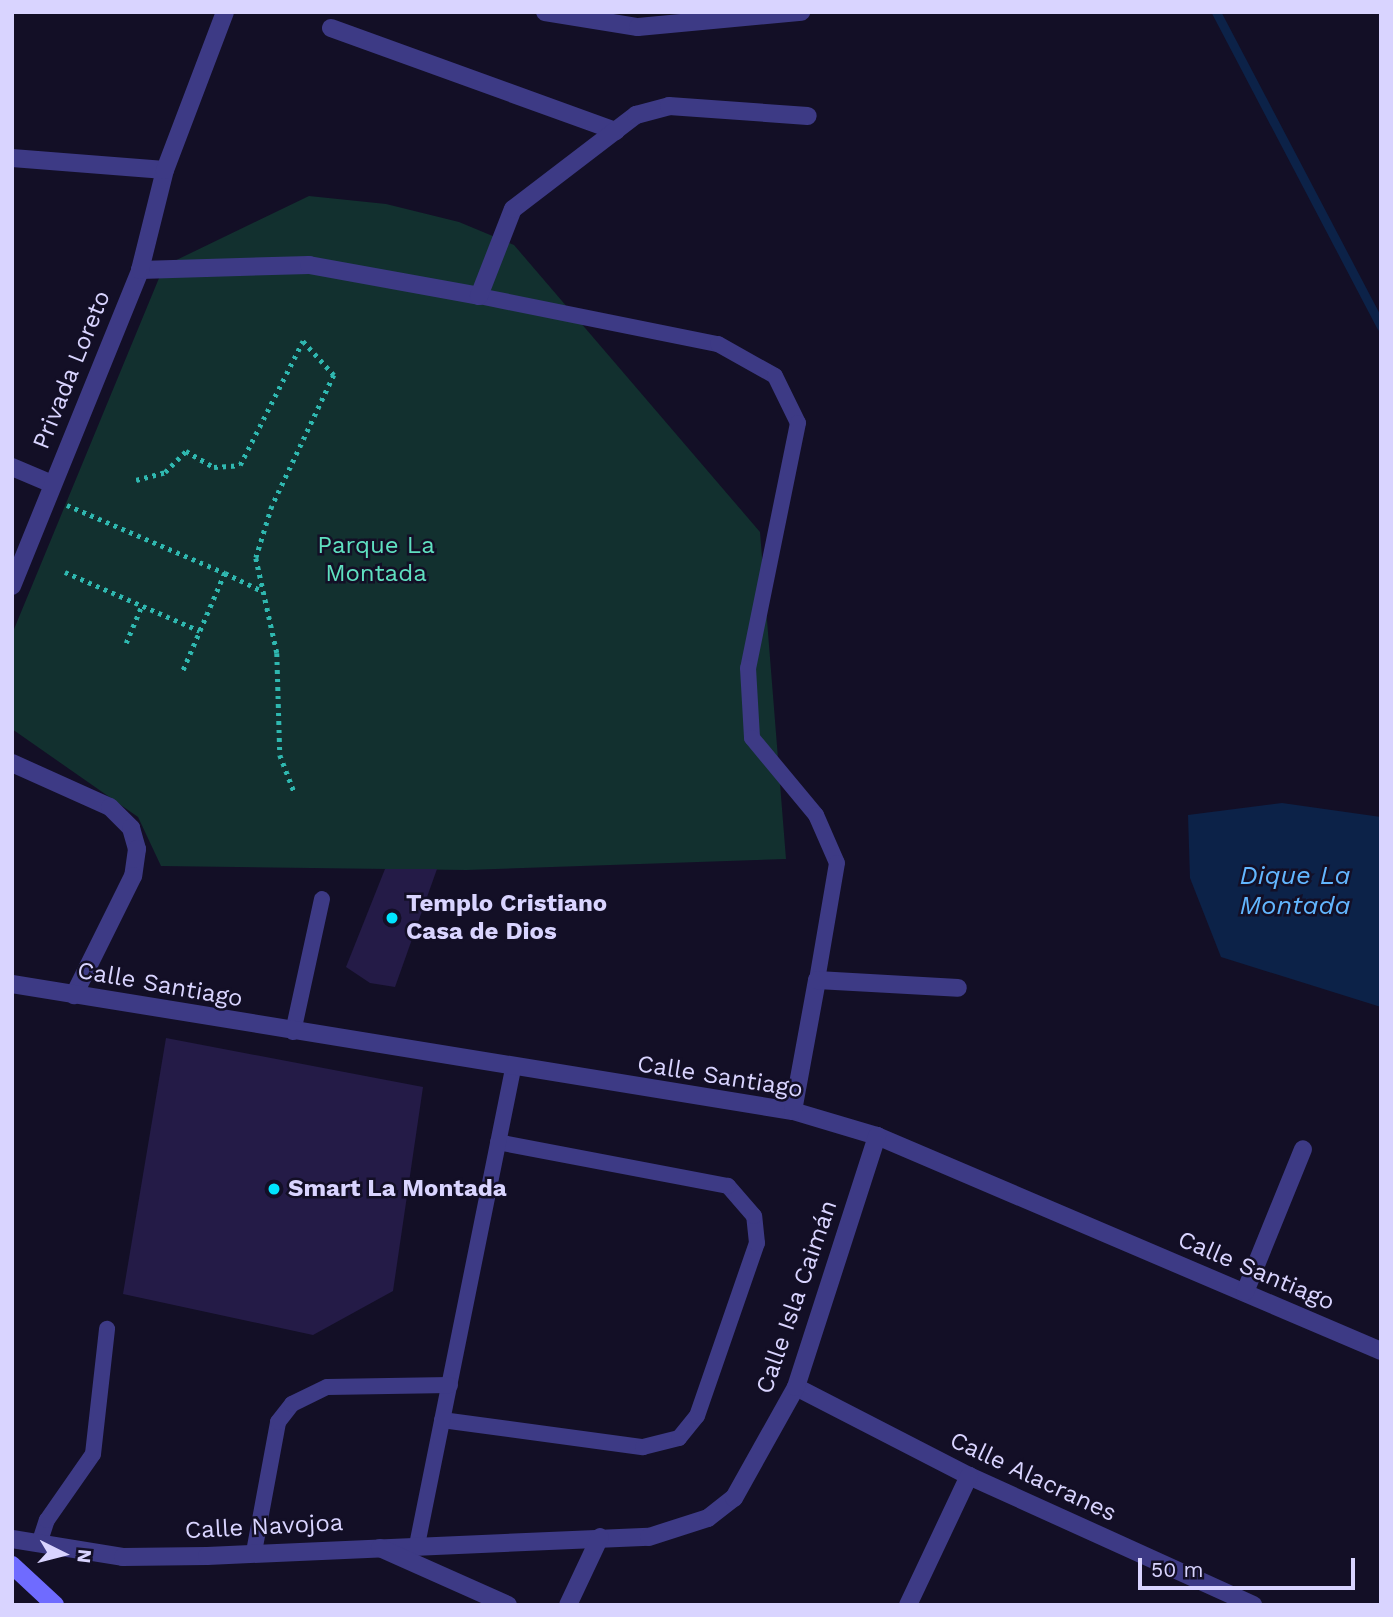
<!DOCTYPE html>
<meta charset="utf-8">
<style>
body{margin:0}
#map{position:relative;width:1393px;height:1617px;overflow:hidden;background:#130f26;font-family:"Work Sans",sans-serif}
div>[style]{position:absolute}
.green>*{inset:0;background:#12302f}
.water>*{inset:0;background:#0c2248}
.stream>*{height:9px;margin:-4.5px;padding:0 4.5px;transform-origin:4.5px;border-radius:4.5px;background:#0c2248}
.building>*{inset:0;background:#241b47}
.path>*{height:4.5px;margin-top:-2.25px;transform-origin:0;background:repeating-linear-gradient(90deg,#2fb8b0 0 3.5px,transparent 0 8.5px)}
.service>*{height:16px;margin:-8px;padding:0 8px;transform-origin:8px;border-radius:8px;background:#3d3a85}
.minor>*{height:18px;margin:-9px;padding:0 9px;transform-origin:9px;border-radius:9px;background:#3d3a85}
.secondary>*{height:18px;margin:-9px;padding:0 9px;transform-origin:9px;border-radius:9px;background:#6f6bff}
.dots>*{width:19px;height:19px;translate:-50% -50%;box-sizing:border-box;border:4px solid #130f26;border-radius:50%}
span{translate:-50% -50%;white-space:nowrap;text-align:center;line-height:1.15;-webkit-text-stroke:5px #130f26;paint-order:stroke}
.street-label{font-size:24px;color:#d9d4ff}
.park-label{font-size:24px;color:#5fe0c0}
.poi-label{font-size:24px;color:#d9d4ff;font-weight:700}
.left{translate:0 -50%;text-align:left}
.water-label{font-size:26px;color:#62b6ff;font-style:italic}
.frame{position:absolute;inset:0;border:14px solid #d9d4ff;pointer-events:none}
.north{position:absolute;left:28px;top:1519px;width:70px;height:70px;-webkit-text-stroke:5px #130f26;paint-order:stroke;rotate:96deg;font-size:19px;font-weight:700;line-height:28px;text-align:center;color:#d9d4ff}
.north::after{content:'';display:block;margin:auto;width:24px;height:32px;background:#d9d4ff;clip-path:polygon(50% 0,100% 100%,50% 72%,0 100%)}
.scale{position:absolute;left:1138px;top:1558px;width:217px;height:32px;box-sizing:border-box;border:4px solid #d9d4ff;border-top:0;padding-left:9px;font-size:21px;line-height:24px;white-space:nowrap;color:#d9d4ff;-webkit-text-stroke:5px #130f26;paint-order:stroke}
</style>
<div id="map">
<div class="green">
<i style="clip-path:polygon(309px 196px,386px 204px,459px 222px,514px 245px,760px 532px,786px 859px,466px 870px,161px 866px,138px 817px,12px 729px,12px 634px,164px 266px)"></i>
</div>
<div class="water">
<i style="clip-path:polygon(1282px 803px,1381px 817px,1381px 1007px,1221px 957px,1190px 878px,1188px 815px)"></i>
</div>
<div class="stream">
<i style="left:1216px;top:12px;width:355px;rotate:62.3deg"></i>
</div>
<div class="building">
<i style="clip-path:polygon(385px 869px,437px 869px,395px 987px,370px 983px,346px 967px)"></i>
<i style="clip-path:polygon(166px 1038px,423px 1087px,393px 1291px,313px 1335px,123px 1294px)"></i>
</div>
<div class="path">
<i style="left:136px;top:480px;width:30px;rotate:-15deg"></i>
<i style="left:165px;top:472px;width:30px;rotate:-45deg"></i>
<i style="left:186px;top:451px;width:32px;rotate:30deg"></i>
<i style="left:214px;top:467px;width:26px;rotate:-4deg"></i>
<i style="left:240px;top:465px;width:139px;rotate:-63.1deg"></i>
<i style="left:303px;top:341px;width:46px;rotate:47.6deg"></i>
<i style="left:334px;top:375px;width:145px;rotate:115.3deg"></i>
<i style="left:272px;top:506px;width:54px;rotate:107.1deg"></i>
<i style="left:256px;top:558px;width:97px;rotate:77.5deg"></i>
<i style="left:277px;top:653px;width:102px;rotate:88.3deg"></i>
<i style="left:280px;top:755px;width:40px;rotate:69deg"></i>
<i style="left:67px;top:505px;width:172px;rotate:23.3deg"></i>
<i style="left:225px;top:573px;width:107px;rotate:113.2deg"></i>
<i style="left:65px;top:572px;width:147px;rotate:23.6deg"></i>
<i style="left:225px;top:573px;width:41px;rotate:25.9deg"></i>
<i style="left:126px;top:643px;width:41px;rotate:-67.2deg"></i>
</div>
<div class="service">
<i style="left:479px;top:296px;width:244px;rotate:11.4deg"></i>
<i style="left:718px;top:344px;width:65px;rotate:29.3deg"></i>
<i style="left:775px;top:376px;width:52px;rotate:63.9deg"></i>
<i style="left:798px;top:423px;width:250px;rotate:101.5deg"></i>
<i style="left:748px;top:668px;width:70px;rotate:86.7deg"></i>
<i style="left:752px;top:738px;width:100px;rotate:50.3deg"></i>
<i style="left:816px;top:815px;width:52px;rotate:66.4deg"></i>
<i style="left:837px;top:863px;width:119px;rotate:99.7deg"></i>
<i style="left:293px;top:1032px;width:136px;rotate:-77.7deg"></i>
<i style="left:442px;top:1420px;width:203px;rotate:7.7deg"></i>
<i style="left:643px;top:1447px;width:37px;rotate:-14deg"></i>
<i style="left:679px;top:1438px;width:28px;rotate:-51deg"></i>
<i style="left:697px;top:1416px;width:183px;rotate:-70.9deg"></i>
<i style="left:757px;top:1243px;width:27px;rotate:-96deg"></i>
<i style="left:754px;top:1216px;width:40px;rotate:-131deg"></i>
<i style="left:728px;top:1186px;width:234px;rotate:-169.2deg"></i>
<i style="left:39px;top:1544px;width:25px;rotate:-72deg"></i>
<i style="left:47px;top:1520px;width:80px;rotate:-55.1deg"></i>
<i style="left:93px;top:1454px;width:126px;rotate:-83.6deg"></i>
<i style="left:417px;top:1545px;width:485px;rotate:-78.6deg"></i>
<i style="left:254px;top:1552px;width:132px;rotate:-79.5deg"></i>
<i style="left:278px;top:1422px;width:23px;rotate:-52deg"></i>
<i style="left:292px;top:1404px;width:39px;rotate:-26deg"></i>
<i style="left:327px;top:1387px;width:123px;rotate:-0.9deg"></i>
</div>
<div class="minor">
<i style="left:545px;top:12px;width:94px;rotate:9.2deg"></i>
<i style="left:638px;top:27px;width:164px;rotate:-5.3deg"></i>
<i style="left:331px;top:28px;width:303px;rotate:19.9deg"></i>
<i style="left:12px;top:158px;width:153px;rotate:4.5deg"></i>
<i style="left:140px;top:270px;width:169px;rotate:-1.7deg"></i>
<i style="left:309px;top:265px;width:173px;rotate:10.3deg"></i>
<i style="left:479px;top:296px;width:93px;rotate:-68.7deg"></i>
<i style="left:513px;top:209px;width:155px;rotate:-37.4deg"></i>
<i style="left:636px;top:115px;width:34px;rotate:-15deg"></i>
<i style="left:669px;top:106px;width:139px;rotate:4.1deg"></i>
<i style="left:12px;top:467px;width:43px;rotate:23deg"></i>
<i style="left:12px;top:586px;width:341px;rotate:-67.9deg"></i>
<i style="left:140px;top:270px;width:103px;rotate:-76deg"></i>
<i style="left:165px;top:170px;width:169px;rotate:-69.2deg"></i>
<i style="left:12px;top:763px;width:107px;rotate:24.2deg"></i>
<i style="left:110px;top:807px;width:30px;rotate:45deg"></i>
<i style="left:131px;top:828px;width:22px;rotate:74deg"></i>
<i style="left:137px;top:849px;width:27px;rotate:98deg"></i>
<i style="left:133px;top:876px;width:133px;rotate:116.4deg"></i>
<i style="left:12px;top:984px;width:791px;rotate:9.24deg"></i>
<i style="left:793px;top:1111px;width:88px;rotate:16.6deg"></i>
<i style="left:877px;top:1136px;width:548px;rotate:23.1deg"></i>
<i style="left:793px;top:1111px;width:133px;rotate:-79.6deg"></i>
<i style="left:817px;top:980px;width:141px;rotate:3.2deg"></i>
<i style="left:1245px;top:1292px;width:154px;rotate:-67.9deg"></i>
<i style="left:796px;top:1387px;width:195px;rotate:27.2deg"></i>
<i style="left:969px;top:1476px;width:312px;rotate:24.4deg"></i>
<i style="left:12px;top:1539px;width:112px;rotate:9.2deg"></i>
<i style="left:123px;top:1557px;width:84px;rotate:-0.7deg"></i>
<i style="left:207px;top:1556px;width:442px;rotate:-2.5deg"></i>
<i style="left:649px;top:1537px;width:62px;rotate:-17.9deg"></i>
<i style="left:708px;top:1518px;width:33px;rotate:-38deg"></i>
<i style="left:734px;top:1498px;width:127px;rotate:-60.8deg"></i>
<i style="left:796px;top:1387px;width:264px;rotate:-72.1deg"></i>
<i style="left:380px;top:1548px;width:140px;rotate:24deg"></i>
<i style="left:568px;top:1605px;width:75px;rotate:-64.8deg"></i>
<i style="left:908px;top:1605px;width:143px;rotate:-64.7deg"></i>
</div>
<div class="secondary">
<i style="left:12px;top:1565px;width:59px;rotate:42.9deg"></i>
</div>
<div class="dots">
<i style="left:392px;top:918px;background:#00e5ff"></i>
<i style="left:274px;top:1189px;background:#00e5ff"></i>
</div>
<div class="street-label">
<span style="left:72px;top:370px;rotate:-68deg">Privada Loreto</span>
<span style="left:160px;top:985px;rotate:10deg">Calle Santiago</span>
<span style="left:720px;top:1077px;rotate:9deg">Calle Santiago</span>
<span style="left:1256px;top:1271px;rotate:23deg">Calle Santiago</span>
<span style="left:797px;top:1297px;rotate:-71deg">Calle Isla Caimán</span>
<span style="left:1033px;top:1477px;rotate:25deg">Calle Alacranes</span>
<span style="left:264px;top:1527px;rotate:-3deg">Calle Navojoa</span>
</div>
<div class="park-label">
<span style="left:376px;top:560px">Parque La<br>Montada</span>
</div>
<div class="poi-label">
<span class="left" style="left:406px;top:918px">Templo Cristiano<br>Casa de Dios</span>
<span class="left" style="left:288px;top:1189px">Smart La Montada</span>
</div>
<div class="water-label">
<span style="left:1295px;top:891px">Dique La<br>Montada</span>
</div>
<div class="frame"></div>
<div class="north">N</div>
<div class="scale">50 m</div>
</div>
